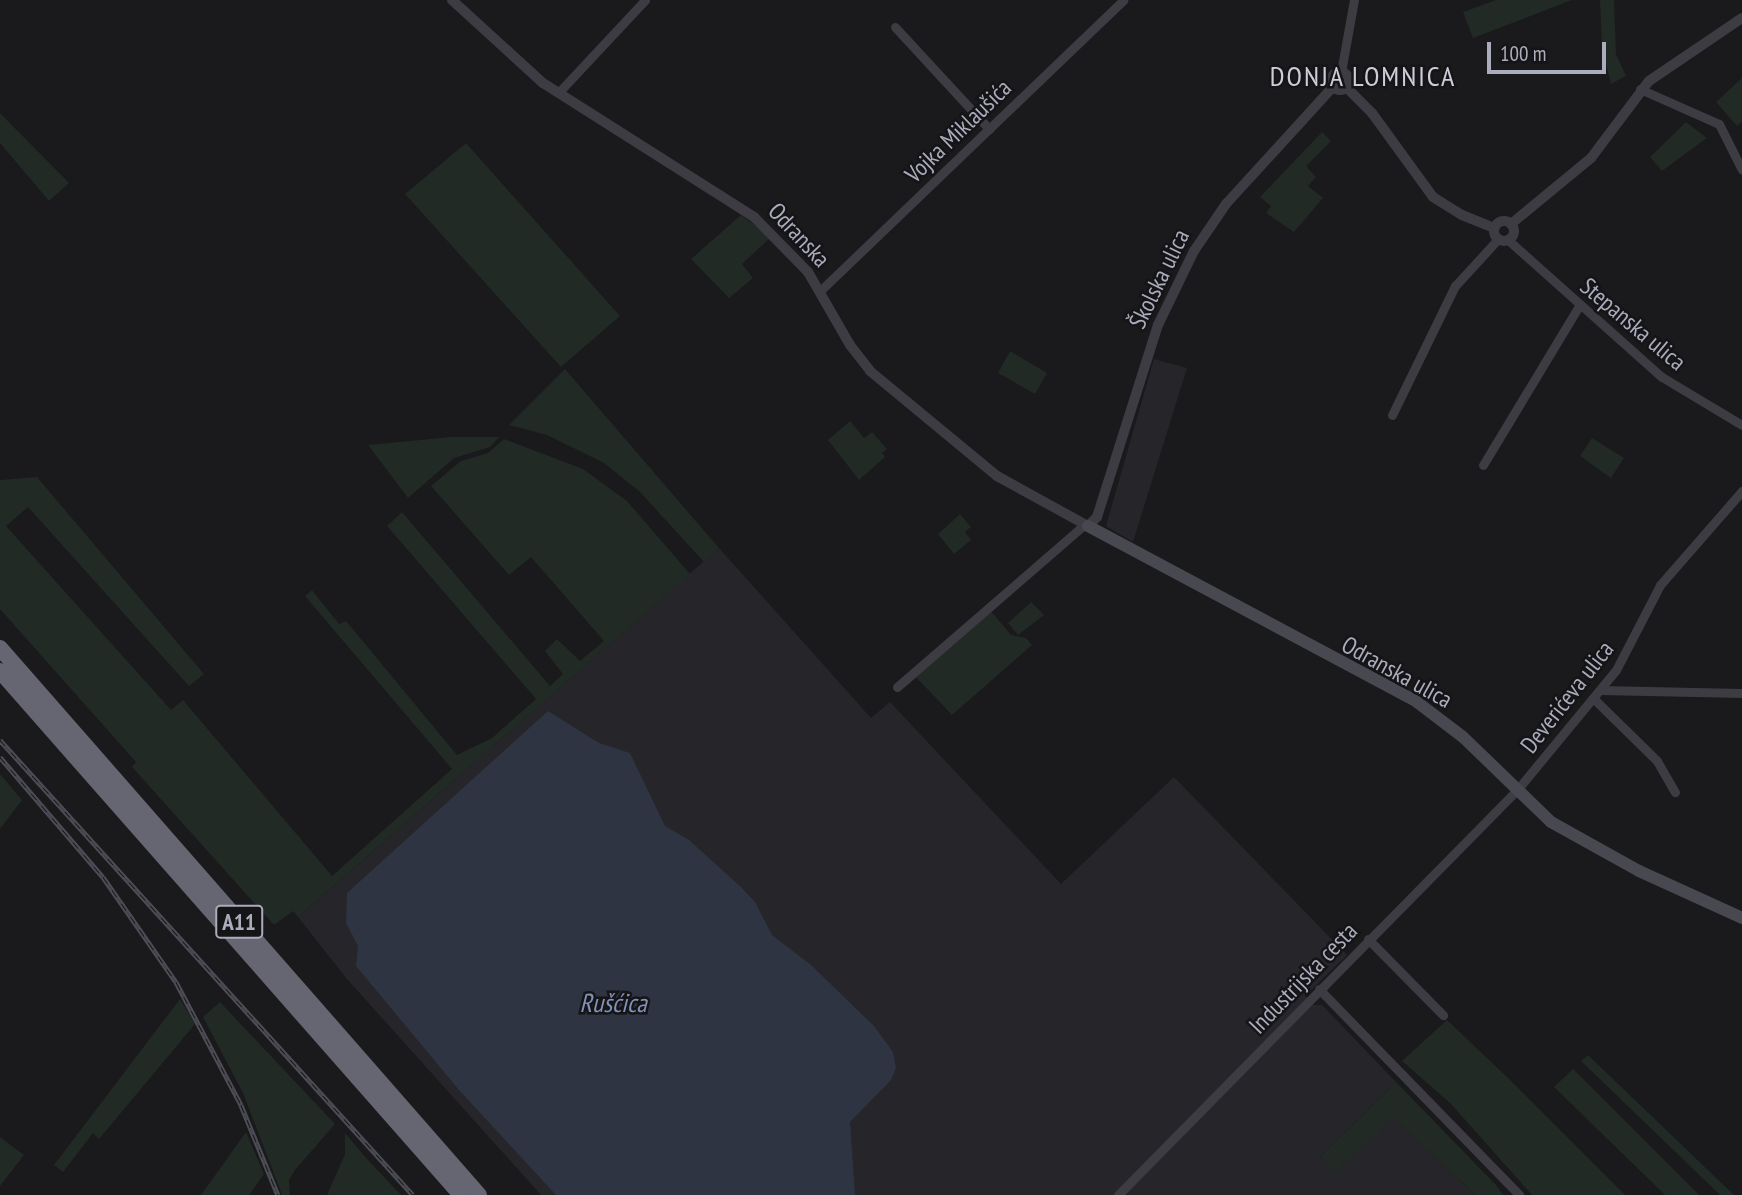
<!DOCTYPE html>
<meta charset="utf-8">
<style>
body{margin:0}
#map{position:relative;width:1742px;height:1195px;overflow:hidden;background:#1a191c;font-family:"PT Sans Narrow",sans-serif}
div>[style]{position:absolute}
.built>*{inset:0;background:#262529}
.green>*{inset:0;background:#212a24}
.water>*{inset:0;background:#2e3441}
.minor>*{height:9px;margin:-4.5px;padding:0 4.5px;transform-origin:4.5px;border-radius:4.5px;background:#3d3c43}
.tertiary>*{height:10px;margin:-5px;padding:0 5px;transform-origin:5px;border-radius:5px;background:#3d3c43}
.tertiary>.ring{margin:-5px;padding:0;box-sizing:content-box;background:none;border:10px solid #3d3c43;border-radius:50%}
.secondary>*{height:12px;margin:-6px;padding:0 6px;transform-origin:6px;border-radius:6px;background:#484851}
.motorway>*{height:16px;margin:-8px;padding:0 8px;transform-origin:8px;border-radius:8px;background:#666672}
.rail>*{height:5px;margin-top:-2.5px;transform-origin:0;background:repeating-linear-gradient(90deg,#151417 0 8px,#4d4d56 0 16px);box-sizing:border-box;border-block:2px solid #4d4d56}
span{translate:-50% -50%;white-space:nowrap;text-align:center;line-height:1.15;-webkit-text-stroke:5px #151417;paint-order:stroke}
.shield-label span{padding:2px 5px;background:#151417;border:2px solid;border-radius:5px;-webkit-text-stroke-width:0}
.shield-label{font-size:23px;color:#abacbc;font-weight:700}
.street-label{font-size:24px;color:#abacbc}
.water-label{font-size:26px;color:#8192b8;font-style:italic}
.quarter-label{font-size:28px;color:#cccdd8;letter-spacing:2px}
.scale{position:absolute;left:1487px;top:42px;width:119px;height:32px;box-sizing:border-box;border:4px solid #abacbc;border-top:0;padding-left:9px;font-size:21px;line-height:24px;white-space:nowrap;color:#abacbc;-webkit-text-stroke:5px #151417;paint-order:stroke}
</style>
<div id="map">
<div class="built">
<i style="clip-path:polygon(1154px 359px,1187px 368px,1133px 542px,1106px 526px)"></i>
<i style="clip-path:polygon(719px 548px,871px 718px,890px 702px,1061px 884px,1174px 777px,1347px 955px,1305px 996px,1313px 1005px,1322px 1005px,1396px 1082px,1320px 1157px,1335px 1172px,1394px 1116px,1475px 1195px,541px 1195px,347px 979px,298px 917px)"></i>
</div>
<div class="green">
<i style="clip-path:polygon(1496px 0,1572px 0,1473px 38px,1463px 12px)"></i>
<i style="clip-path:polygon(1600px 0,1614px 0,1616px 54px,1626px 76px,1611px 84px,1602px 48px)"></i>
<i style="clip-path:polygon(1742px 78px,1742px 122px,1737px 126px,1716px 102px)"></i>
<i style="clip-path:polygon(0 113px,69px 183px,49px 201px,0 143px)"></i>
<i style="clip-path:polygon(1686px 122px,1707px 138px,1662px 171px,1650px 157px)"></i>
<i style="clip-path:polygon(1322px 132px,1331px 141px,1306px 166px,1316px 177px,1308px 186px,1323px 198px,1294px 232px,1266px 213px,1271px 206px,1260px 197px)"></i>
<i style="clip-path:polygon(466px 143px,620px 316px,561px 367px,405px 194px)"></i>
<i style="clip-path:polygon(741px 215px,771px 237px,742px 264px,753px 278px,729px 298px,691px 259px)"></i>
<i style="clip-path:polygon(1010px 351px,1047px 373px,1035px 394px,998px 373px)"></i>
<i style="clip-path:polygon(565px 369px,719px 548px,704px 562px,640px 492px,604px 463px,547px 435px,509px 425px)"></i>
<i style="clip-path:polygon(850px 421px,864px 438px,872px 432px,887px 449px,882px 453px,885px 457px,859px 480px,828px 440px)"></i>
<i style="clip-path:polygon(451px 437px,499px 437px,490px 447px,454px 458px,408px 498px,368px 445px)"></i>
<i style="clip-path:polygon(1592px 438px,1624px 458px,1611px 478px,1580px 456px)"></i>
<i style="clip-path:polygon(504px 439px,583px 469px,627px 501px,690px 574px,298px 917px,293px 911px,274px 925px,132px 767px,136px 762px,0 609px,0 480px,37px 477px,204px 674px,189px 686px,28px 507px,6px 526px,171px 710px,183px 700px,332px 876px,452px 769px,305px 596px,312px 590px,339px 624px,346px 621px,457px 755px,492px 738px,536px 699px,387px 526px,402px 512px,550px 686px,563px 674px,545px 651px,557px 639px,580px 661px,604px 641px,531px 557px,509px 575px,431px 486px,461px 461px,488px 453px)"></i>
<i style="clip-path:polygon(960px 514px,971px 527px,965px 532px,971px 540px,954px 554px,938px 534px)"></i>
<i style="clip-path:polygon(1031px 602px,1044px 615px,1018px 635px,1008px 623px)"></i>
<i style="clip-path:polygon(990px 610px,1011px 635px,1026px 638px,1032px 645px,952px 715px,914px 675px)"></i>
<i style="clip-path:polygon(0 774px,22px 800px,0 829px)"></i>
<i style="clip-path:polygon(180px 999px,195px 1024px,99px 1139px,93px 1133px,63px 1172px,54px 1165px)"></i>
<i style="clip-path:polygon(220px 1002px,335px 1124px,295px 1170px,289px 1180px,290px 1195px,282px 1195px,243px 1093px,203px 1017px)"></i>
<i style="clip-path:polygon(1447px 1020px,1508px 1078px,1625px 1195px,1532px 1195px,1451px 1104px,1402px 1061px)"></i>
<i style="clip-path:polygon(1588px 1055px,1734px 1195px,1720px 1195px,1581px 1061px)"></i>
<i style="clip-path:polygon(1573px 1069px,1699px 1195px,1665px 1195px,1554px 1087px)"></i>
<i style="clip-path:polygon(1396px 1082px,1496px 1185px,1503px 1195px,1475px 1195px,1394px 1117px,1335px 1173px,1320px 1157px)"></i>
<i style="clip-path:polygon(246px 1132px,264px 1174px,249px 1195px,201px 1195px)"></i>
<i style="clip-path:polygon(345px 1133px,367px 1159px,401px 1195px,327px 1195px,345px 1154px)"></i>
<i style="clip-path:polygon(0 1137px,24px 1155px,0 1186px)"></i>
</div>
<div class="water">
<i style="clip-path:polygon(548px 711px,599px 743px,630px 753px,665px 826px,689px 840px,741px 887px,755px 902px,772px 935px,811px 965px,874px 1026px,893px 1052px,896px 1068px,891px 1080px,850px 1122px,855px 1195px,556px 1195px,459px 1090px,356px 966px,358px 946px,346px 923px,347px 893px)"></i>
</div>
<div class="minor">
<i style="left:895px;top:27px;width:139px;rotate:47.3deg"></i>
<i style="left:1341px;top:72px;width:73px;rotate:-79.8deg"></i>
<i style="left:1640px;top:89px;width:86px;rotate:23.9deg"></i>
<i style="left:1719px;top:124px;width:51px;rotate:63.4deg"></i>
<i style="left:559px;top:92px;width:126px;rotate:-46.9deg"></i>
<i style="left:1508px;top:240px;width:206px;rotate:41.7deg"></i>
<i style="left:1662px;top:377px;width:93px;rotate:31deg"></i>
<i style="left:821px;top:290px;width:419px;rotate:-43.8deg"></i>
<i style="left:1392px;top:415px;width:144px;rotate:-64deg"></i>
<i style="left:1455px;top:286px;width:64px;rotate:-47.5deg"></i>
<i style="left:1483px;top:465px;width:186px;rotate:-58.9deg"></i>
<i style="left:897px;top:687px;width:249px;rotate:-40.9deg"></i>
<i style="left:1600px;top:690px;width:142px;rotate:1.2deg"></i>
<i style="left:1593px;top:698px;width:90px;rotate:44.5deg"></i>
<i style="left:1657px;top:761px;width:36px;rotate:60deg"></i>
<i style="left:1368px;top:939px;width:107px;rotate:45.4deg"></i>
<i style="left:1319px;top:989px;width:287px;rotate:45.8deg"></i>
<i style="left:1118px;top:1195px;width:569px;rotate:-45.43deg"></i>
<i style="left:1517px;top:790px;width:156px;rotate:-50.5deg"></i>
<i style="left:1616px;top:670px;width:96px;rotate:-62.6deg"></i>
<i style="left:1660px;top:585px;width:125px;rotate:-48.9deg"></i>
</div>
<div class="tertiary">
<i style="left:452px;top:0;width:123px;rotate:42.4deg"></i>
<i style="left:543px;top:83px;width:250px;rotate:32.4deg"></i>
<i style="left:754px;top:217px;width:77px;rotate:45.5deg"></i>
<i style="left:808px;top:272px;width:84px;rotate:60.1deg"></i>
<i style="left:850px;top:345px;width:33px;rotate:52deg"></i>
<i style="left:870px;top:371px;width:165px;rotate:39.6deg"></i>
<i style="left:997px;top:476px;width:104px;rotate:28.8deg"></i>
<i style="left:1088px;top:526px;width:13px;rotate:-45deg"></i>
<i style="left:1097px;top:517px;width:201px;rotate:-72.4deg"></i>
<i style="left:1158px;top:325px;width:82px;rotate:-64.1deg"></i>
<i style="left:1194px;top:251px;width:57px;rotate:-55.8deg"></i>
<i style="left:1226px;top:204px;width:159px;rotate:-47.6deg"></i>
<i class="ring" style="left:1331px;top:72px;width:8px;height:8px"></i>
<i style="left:1346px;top:87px;width:37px;rotate:45deg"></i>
<i style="left:1372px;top:113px;width:104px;rotate:54deg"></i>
<i style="left:1433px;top:197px;width:34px;rotate:32deg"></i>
<i style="left:1462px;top:215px;width:35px;rotate:22deg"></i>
<i class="ring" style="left:1494px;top:221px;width:10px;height:10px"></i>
<i style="left:1511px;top:224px;width:104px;rotate:-39.5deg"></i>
<i style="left:1591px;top:158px;width:96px;rotate:-53deg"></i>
<i style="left:1649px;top:81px;width:112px;rotate:-34.1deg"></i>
</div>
<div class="secondary">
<i style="left:1088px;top:526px;width:373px;rotate:28.1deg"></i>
<i style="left:1417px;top:702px;width:58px;rotate:37.3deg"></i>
<i style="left:1463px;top:737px;width:122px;rotate:44deg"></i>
<i style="left:1551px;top:822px;width:101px;rotate:29.1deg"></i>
<i style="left:1639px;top:871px;width:113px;rotate:24.5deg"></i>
</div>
<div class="motorway">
<i style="left:0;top:648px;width:727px;rotate:48.79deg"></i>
<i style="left:0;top:671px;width:698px;rotate:48.66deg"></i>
</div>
<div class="rail">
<i style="left:0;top:740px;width:614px;rotate:47.77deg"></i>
<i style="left:0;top:757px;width:158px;rotate:49.4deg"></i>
<i style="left:103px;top:877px;width:128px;rotate:55.2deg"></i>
<i style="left:176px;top:982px;width:139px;rotate:62.1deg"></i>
<i style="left:241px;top:1105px;width:97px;rotate:67.7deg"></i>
</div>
<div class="shield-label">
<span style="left:239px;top:922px">A11</span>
</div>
<div class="street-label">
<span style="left:958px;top:131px;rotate:-44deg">Vojka Miklaušića</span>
<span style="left:799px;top:235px;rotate:47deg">Odranska</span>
<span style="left:1159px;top:279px;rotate:-64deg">Školska ulica</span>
<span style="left:1633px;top:324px;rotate:40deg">Stepanska ulica</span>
<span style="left:1397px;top:672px;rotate:29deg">Odranska ulica</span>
<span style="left:1567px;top:697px;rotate:-52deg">Deverićeva ulica</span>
<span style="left:1303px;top:978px;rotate:-46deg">Industrijska cesta</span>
</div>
<div class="water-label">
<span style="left:613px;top:1003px">Rušćica</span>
</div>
<div class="quarter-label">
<span style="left:1363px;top:76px">DONJA LOMNICA</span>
</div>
<div class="scale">100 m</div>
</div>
